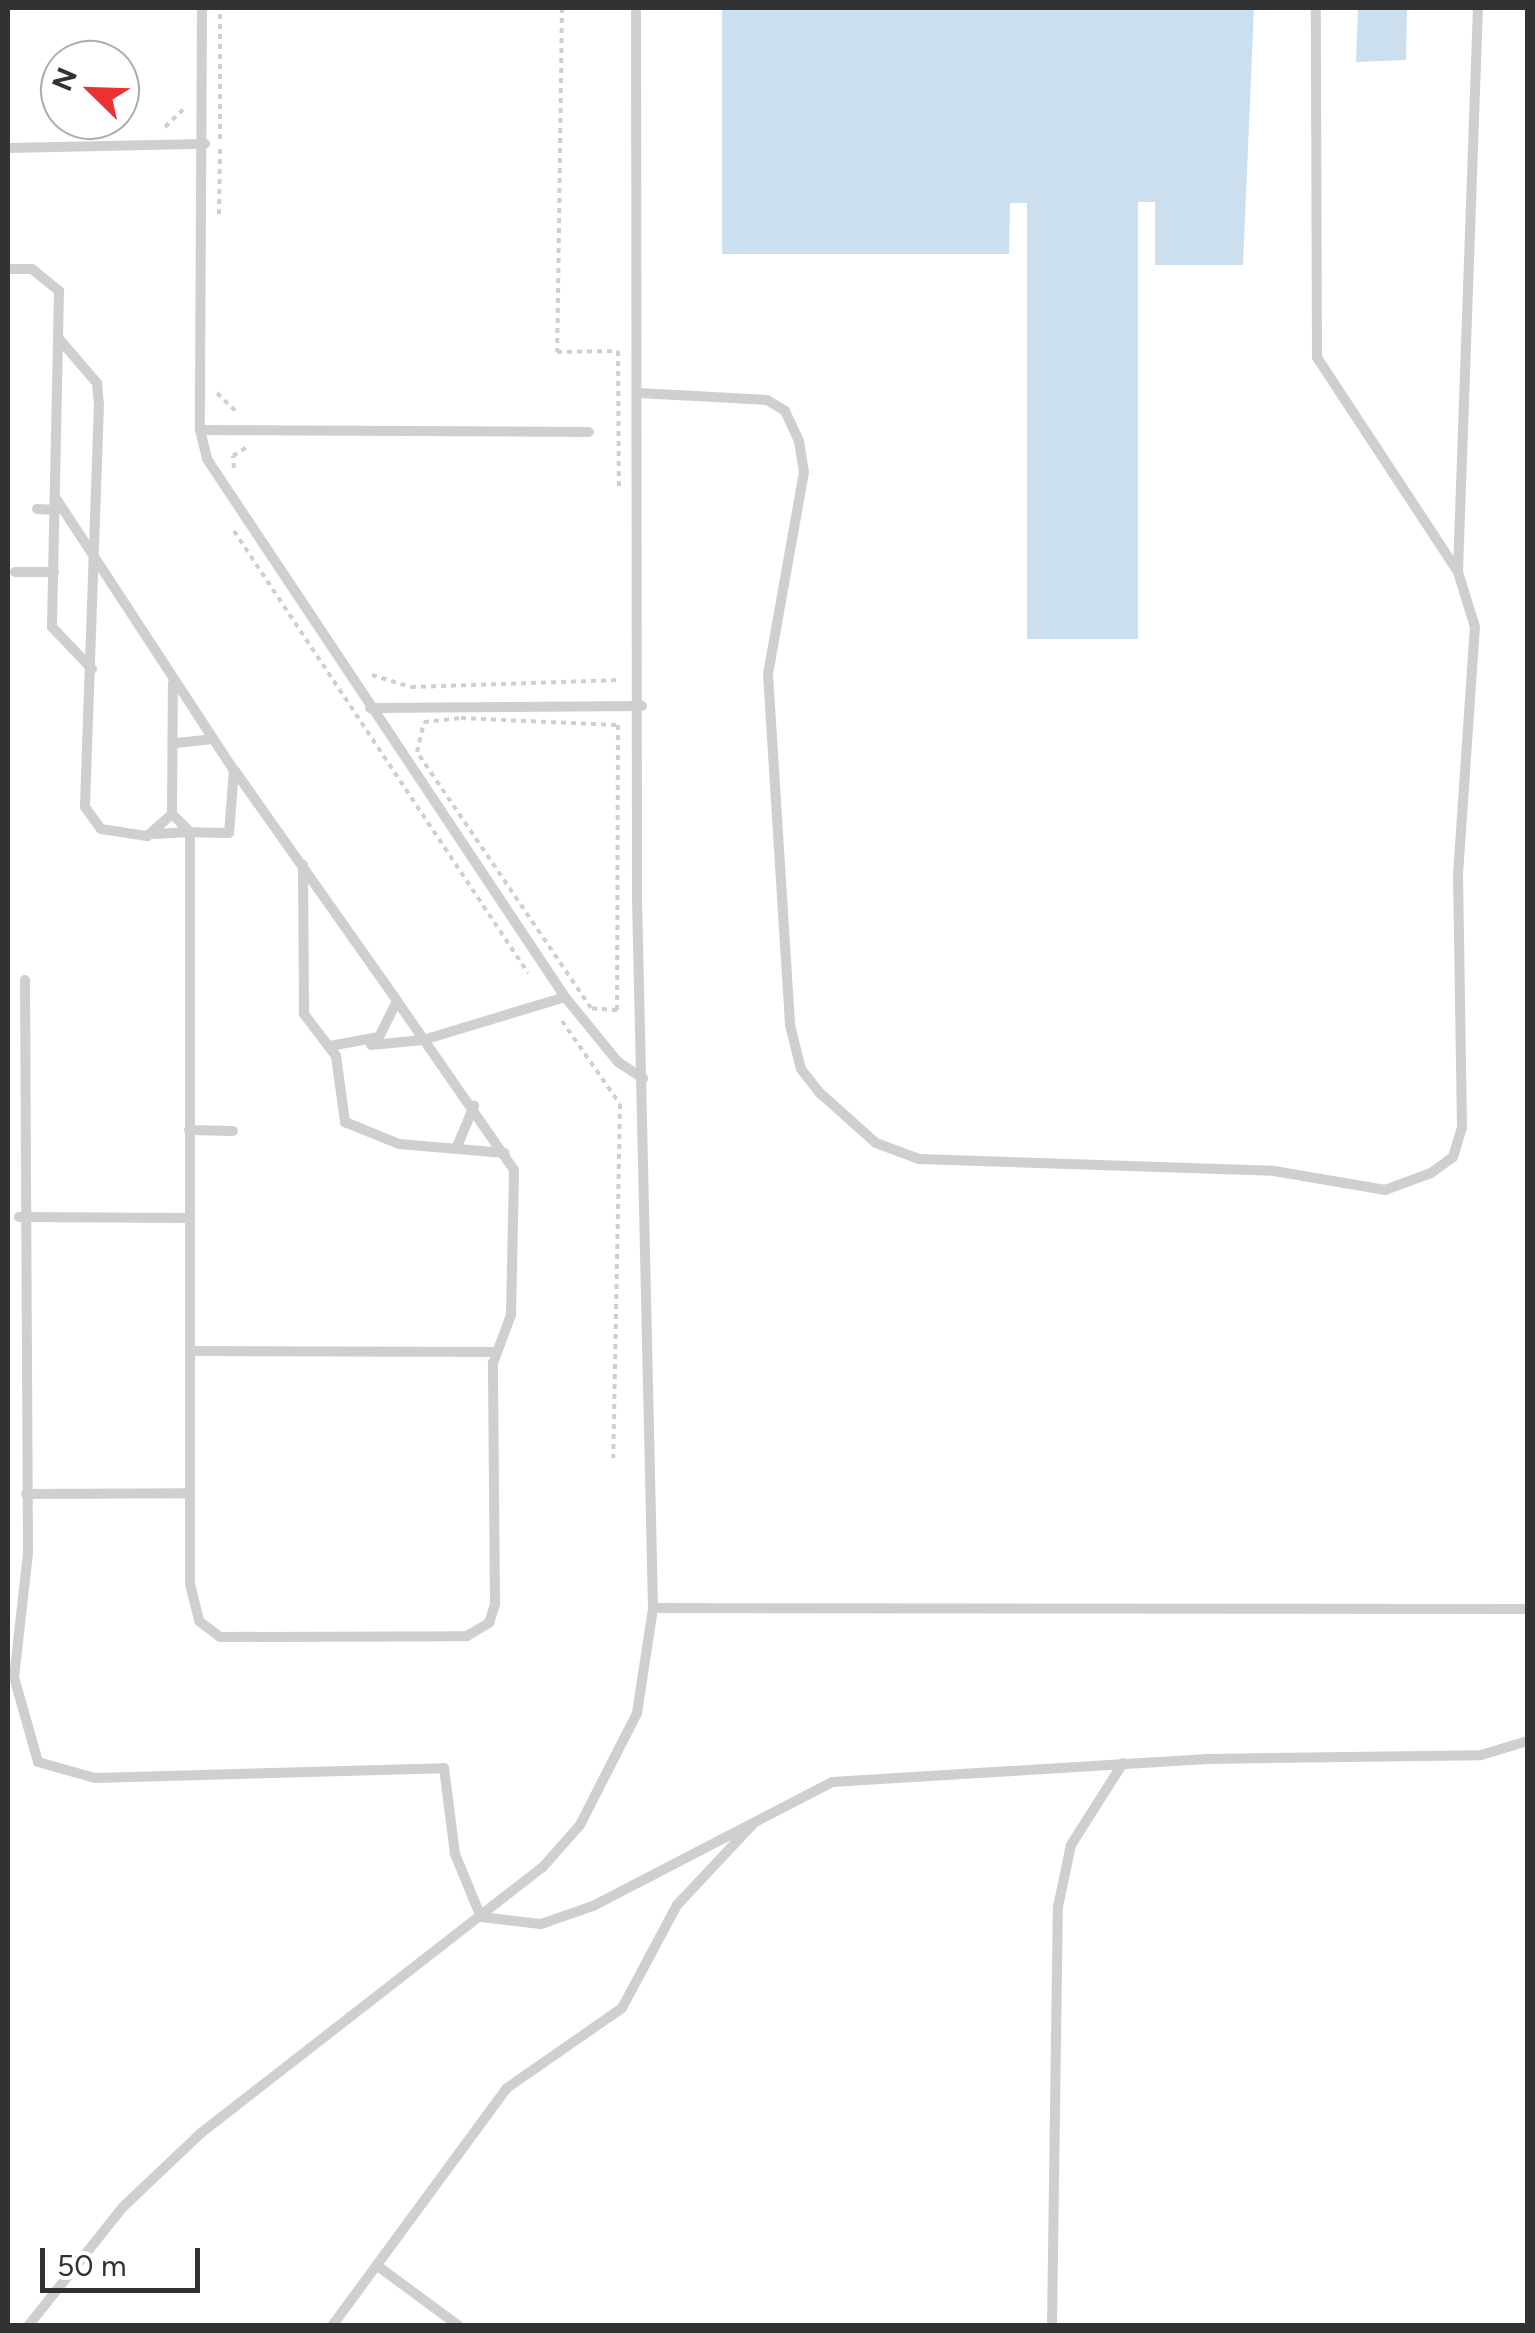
<!DOCTYPE html>
<style>
body{margin:0}
#map{position:relative;width:1535px;height:2333px;overflow:hidden;background:#fff;font-family:Figtree,sans-serif}
div>[style]{position:absolute}
.water>*{inset:0;background:#ccdfef}
.path>*{height:4px;margin-top:-2px;transform-origin:0;background:repeating-linear-gradient(90deg,#cfcfcf 0 5px,transparent 0 10px)}
.service>*{height:10px;margin:-5px;padding:0 5px;transform-origin:5px;border-radius:5px;background:#cfcfcf}
span{translate:-50% -50%;white-space:nowrap;text-align:center;line-height:1.15;-webkit-text-stroke:10px #fff;paint-order:stroke}
.frame{position:absolute;inset:0;border:10px solid #323232;pointer-events:none}
.north{position:absolute;left:40px;top:40px;width:100px;height:100px;box-sizing:border-box;background:#fff;border:2px solid #adadad;border-radius:50%;rotate:293deg;font-size:28px;font-weight:700;line-height:40px;text-align:center;color:#323232}
.north::after{content:'';display:block;margin:auto;width:35px;height:45px;background:#ed3130;clip-path:polygon(50% 0,100% 100%,50% 72%,0 100%)}
.scale{position:absolute;left:40px;top:2248px;width:160px;height:45px;box-sizing:border-box;border:5px solid #323232;border-top:0;padding-left:12px;font-size:30px;line-height:35px;white-space:nowrap;color:#323232;-webkit-text-stroke:8px #fff;paint-order:stroke}
</style>
<div id="map">
<div class="water">
<i style="clip-path:polygon(722px 8px,1254px 8px,1243px 265px,1155px 265px,1155px 202px,1138px 202px,1138px 639px,1027px 639px,1027px 203px,1010px 203px,1009px 254px,722px 254px)"></i>
<i style="clip-path:polygon(1358px 8px,1407px 8px,1406px 60px,1356px 62px)"></i>
</div>
<div class="path">
<i style="left:562px;top:8px;width:344px;rotate:90.8deg"></i>
<i style="left:557px;top:352px;width:61px;rotate:-0.9deg"></i>
<i style="left:618px;top:351px;width:140px;rotate:89.6deg"></i>
<i style="left:165px;top:127px;width:29px;rotate:-44deg"></i>
<i style="left:220px;top:139px;width:131px;rotate:-90deg"></i>
<i style="left:219px;top:214px;width:65px;rotate:-89.1deg"></i>
<i style="left:217px;top:393px;width:30px;rotate:44deg"></i>
<i style="left:234px;top:468px;width:12px;rotate:-95deg"></i>
<i style="left:233px;top:456px;width:17px;rotate:-33deg"></i>
<i style="left:234px;top:531px;width:531px;rotate:56.37deg"></i>
<i style="left:372px;top:675px;width:41px;rotate:17.1deg"></i>
<i style="left:411px;top:687px;width:209px;rotate:-1.9deg"></i>
<i style="left:461px;top:718px;width:157px;rotate:2.6deg"></i>
<i style="left:618px;top:725px;width:285px;rotate:90.2deg"></i>
<i style="left:617px;top:1010px;width:26px;rotate:-176deg"></i>
<i style="left:591px;top:1008px;width:310px;rotate:-124.2deg"></i>
<i style="left:417px;top:752px;width:31px;rotate:-77deg"></i>
<i style="left:424px;top:722px;width:37px;rotate:-6deg"></i>
<i style="left:562px;top:1021px;width:101px;rotate:55.1deg"></i>
<i style="left:620px;top:1104px;width:354px;rotate:91.1deg"></i>
</div>
<div class="service">
<i style="left:202px;top:8px;width:422px;rotate:90.3deg"></i>
<i style="left:200px;top:430px;width:30px;rotate:76deg"></i>
<i style="left:207px;top:459px;width:646px;rotate:56.36deg"></i>
<i style="left:565px;top:997px;width:84px;rotate:50.8deg"></i>
<i style="left:618px;top:1062px;width:30px;rotate:33deg"></i>
<i style="left:8px;top:148px;width:197px;rotate:-1.2deg"></i>
<i style="left:8px;top:269px;width:24px"></i>
<i style="left:32px;top:269px;width:35px;rotate:39deg"></i>
<i style="left:59px;top:291px;width:336px;rotate:91.2deg"></i>
<i style="left:52px;top:627px;width:58px;rotate:46.4deg"></i>
<i style="left:60px;top:340px;width:57px;rotate:49.3deg"></i>
<i style="left:97px;top:383px;width:21px;rotate:85deg"></i>
<i style="left:99px;top:404px;width:403px;rotate:92deg"></i>
<i style="left:85px;top:807px;width:27px;rotate:54deg"></i>
<i style="left:101px;top:829px;width:47px;rotate:8.7deg"></i>
<i style="left:147px;top:836px;width:33px;rotate:-41deg"></i>
<i style="left:639px;top:393px;width:128px;rotate:3.1deg"></i>
<i style="left:767px;top:400px;width:21px;rotate:31deg"></i>
<i style="left:785px;top:411px;width:33px;rotate:65deg"></i>
<i style="left:799px;top:441px;width:31px;rotate:81deg"></i>
<i style="left:804px;top:472px;width:205px;rotate:100.1deg"></i>
<i style="left:768px;top:674px;width:352px;rotate:86.4deg"></i>
<i style="left:790px;top:1025px;width:45px;rotate:76deg"></i>
<i style="left:801px;top:1069px;width:31px;rotate:52deg"></i>
<i style="left:820px;top:1093px;width:75px;rotate:41.8deg"></i>
<i style="left:876px;top:1143px;width:46px;rotate:20.4deg"></i>
<i style="left:919px;top:1159px;width:355px;rotate:1.9deg"></i>
<i style="left:1274px;top:1171px;width:113px;rotate:9.7deg"></i>
<i style="left:1385px;top:1190px;width:49px;rotate:-20.3deg"></i>
<i style="left:1431px;top:1173px;width:27px;rotate:-36deg"></i>
<i style="left:1453px;top:1157px;width:30px;rotate:-73deg"></i>
<i style="left:1462px;top:1128px;width:253px;rotate:-90.9deg"></i>
<i style="left:1458px;top:875px;width:249px;rotate:-86.1deg"></i>
<i style="left:1475px;top:627px;width:58px;rotate:-107.2deg"></i>
<i style="left:1458px;top:572px;width:257px;rotate:-123.3deg"></i>
<i style="left:1317px;top:357px;width:349px;rotate:-90.2deg"></i>
<i style="left:200px;top:430px;width:389px;rotate:0.3deg"></i>
<i style="left:57px;top:500px;width:323px;rotate:56.8deg"></i>
<i style="left:234px;top:770px;width:63px;rotate:94.5deg"></i>
<i style="left:229px;top:833px;width:39px;rotate:-179deg"></i>
<i style="left:190px;top:832px;width:25px;rotate:-135deg"></i>
<i style="left:172px;top:814px;width:131px;rotate:-89.6deg"></i>
<i style="left:37px;top:509px;width:19px;rotate:3deg"></i>
<i style="left:1458px;top:571px;width:563px;rotate:-87.97deg"></i>
<i style="left:15px;top:572px;width:39px"></i>
<i style="left:370px;top:708px;width:272px;rotate:-0.4deg"></i>
<i style="left:176px;top:743px;width:37px;rotate:-6deg"></i>
<i style="left:235px;top:771px;width:281px;rotate:54.8deg"></i>
<i style="left:397px;top:1001px;width:40px;rotate:116.6deg"></i>
<i style="left:379px;top:1037px;width:50px;rotate:169.6deg"></i>
<i style="left:154px;top:834px;width:36px;rotate:-3deg"></i>
<i style="left:190px;top:832px;width:752px;rotate:90deg"></i>
<i style="left:190px;top:1584px;width:38px;rotate:76deg"></i>
<i style="left:199px;top:1621px;width:26px;rotate:37deg"></i>
<i style="left:220px;top:1637px;width:247px;rotate:-0.2deg"></i>
<i style="left:467px;top:1636px;width:26px;rotate:-31deg"></i>
<i style="left:489px;top:1623px;width:20px;rotate:-72deg"></i>
<i style="left:495px;top:1604px;width:241px;rotate:-90.5deg"></i>
<i style="left:493px;top:1363px;width:51px;rotate:-69.4deg"></i>
<i style="left:511px;top:1315px;width:145px;rotate:-88.8deg"></i>
<i style="left:514px;top:1170px;width:206px;rotate:-124.7deg"></i>
<i style="left:303px;top:865px;width:149px;rotate:89.6deg"></i>
<i style="left:304px;top:1014px;width:53px;rotate:52.7deg"></i>
<i style="left:336px;top:1056px;width:67px;rotate:82.2deg"></i>
<i style="left:345px;top:1122px;width:58px;rotate:22.2deg"></i>
<i style="left:399px;top:1144px;width:106px;rotate:4.9deg"></i>
<i style="left:25px;top:980px;width:573px;rotate:89.7deg"></i>
<i style="left:28px;top:1553px;width:125px;rotate:96.4deg"></i>
<i style="left:14px;top:1677px;width:88px;rotate:74.2deg"></i>
<i style="left:38px;top:1762px;width:59px;rotate:15.7deg"></i>
<i style="left:95px;top:1778px;width:349px;rotate:-1.6deg"></i>
<i style="left:444px;top:1768px;width:87px;rotate:82.7deg"></i>
<i style="left:455px;top:1854px;width:68px;rotate:67.6deg"></i>
<i style="left:481px;top:1917px;width:60px;rotate:6.7deg"></i>
<i style="left:541px;top:1924px;width:55px;rotate:-19.1deg"></i>
<i style="left:593px;top:1906px;width:269px;rotate:-27.4deg"></i>
<i style="left:832px;top:1782px;width:376px;rotate:-3.5deg"></i>
<i style="left:1207px;top:1759px;width:274px;rotate:-0.8deg"></i>
<i style="left:1481px;top:1755px;width:49px;rotate:-16.6deg"></i>
<i style="left:371px;top:1045px;width:52px;rotate:-5.5deg"></i>
<i style="left:423px;top:1040px;width:148px;rotate:-16.8deg"></i>
<i style="left:189px;top:1130px;width:44px;rotate:1.3deg"></i>
<i style="left:456px;top:1149px;width:47px;rotate:-67.3deg"></i>
<i style="left:19px;top:1217px;width:170px;rotate:0.3deg"></i>
<i style="left:190px;top:1351px;width:306px;rotate:0.2deg"></i>
<i style="left:26px;top:1494px;width:164px;rotate:-0.3deg"></i>
<i style="left:653px;top:1608px;width:875px;rotate:0.07deg"></i>
<i style="left:379px;top:2267px;width:99px;rotate:36.4deg"></i>
<i style="left:28px;top:2326px;width:152px;rotate:-51.4deg"></i>
<i style="left:123px;top:2207px;width:108px;rotate:-43.5deg"></i>
<i style="left:201px;top:2133px;width:432px;rotate:-37.9deg"></i>
<i style="left:542px;top:1868px;width:57px;rotate:-48.5deg"></i>
<i style="left:580px;top:1825px;width:126px;rotate:-63deg"></i>
<i style="left:637px;top:1713px;width:106px;rotate:-81.3deg"></i>
<i style="left:653px;top:1608px;width:710px;rotate:-91.29deg"></i>
<i style="left:637px;top:898px;width:890px;rotate:-90.06deg"></i>
<i style="left:332px;top:2326px;width:295px;rotate:-53.7deg"></i>
<i style="left:507px;top:2088px;width:140px;rotate:-34.8deg"></i>
<i style="left:622px;top:2008px;width:117px;rotate:-61.9deg"></i>
<i style="left:677px;top:1905px;width:111px;rotate:-46.8deg"></i>
<i style="left:1052px;top:2326px;width:419px;rotate:-89.2deg"></i>
<i style="left:1058px;top:1907px;width:63px;rotate:-78.2deg"></i>
<i style="left:1071px;top:1845px;width:97px;rotate:-57.6deg"></i>
</div>
<div class="frame"></div>
<div class="north">N</div>
<div class="scale">50 m</div>
</div>
